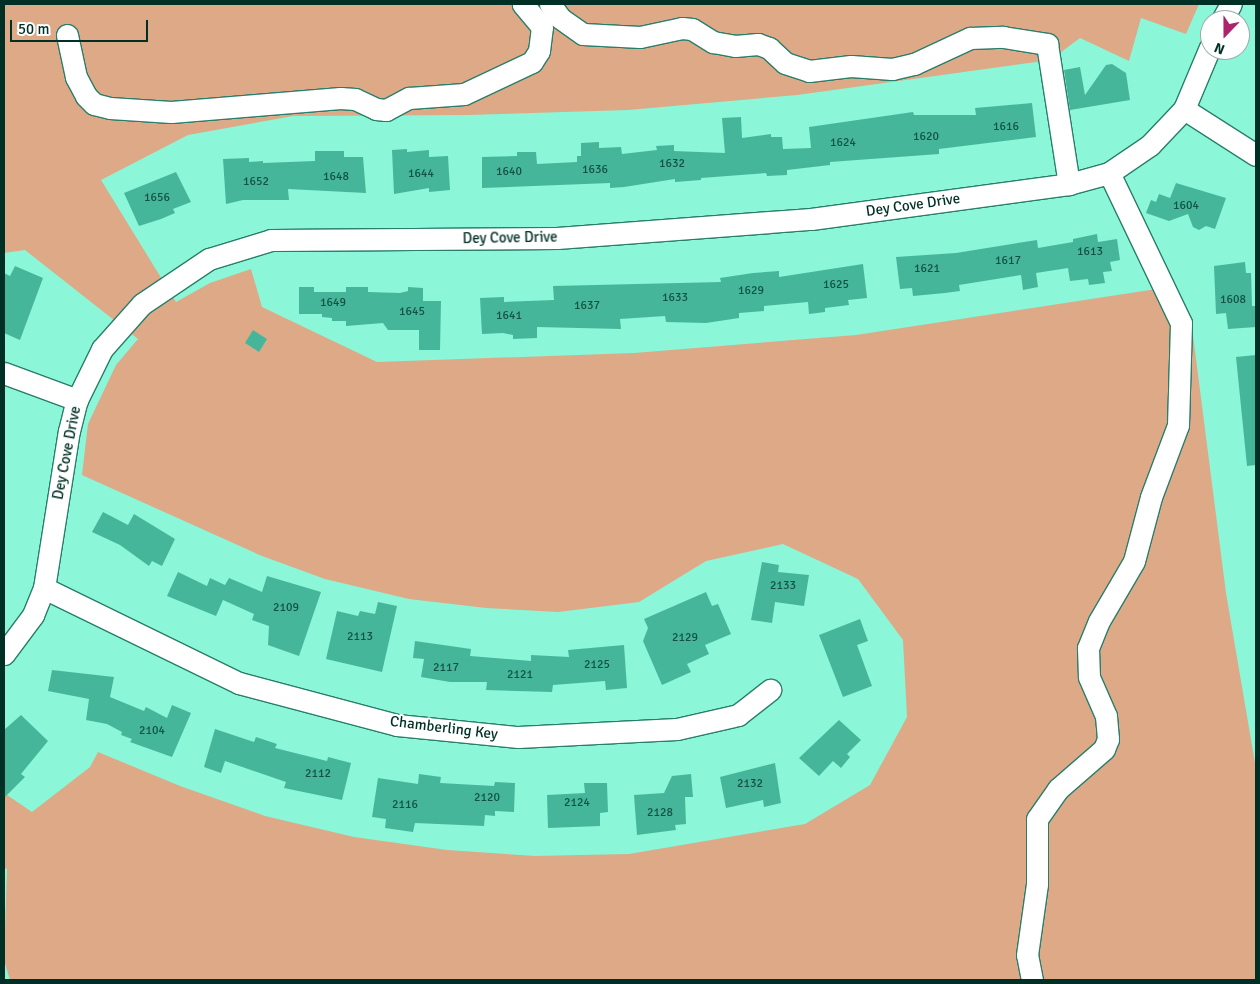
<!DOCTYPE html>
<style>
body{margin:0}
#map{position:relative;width:1260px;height:984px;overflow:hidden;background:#8bf6d8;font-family:Signika,sans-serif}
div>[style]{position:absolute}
.green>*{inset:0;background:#dda987}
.building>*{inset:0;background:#46b69b}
.roads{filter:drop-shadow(1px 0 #297e6a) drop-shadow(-1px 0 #297e6a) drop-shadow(0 1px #297e6a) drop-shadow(0 -1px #297e6a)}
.minor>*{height:21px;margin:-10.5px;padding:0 10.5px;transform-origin:10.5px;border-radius:10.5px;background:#fff}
span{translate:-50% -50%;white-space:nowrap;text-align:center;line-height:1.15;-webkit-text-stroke:4px #fff;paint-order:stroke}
.number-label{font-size:12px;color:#125242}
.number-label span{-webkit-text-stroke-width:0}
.street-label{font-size:15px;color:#003025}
.frame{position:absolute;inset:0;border:5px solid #003025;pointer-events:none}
.north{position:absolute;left:1200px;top:10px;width:50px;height:50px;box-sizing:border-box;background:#fff;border:1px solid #99aca8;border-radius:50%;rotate:202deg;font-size:14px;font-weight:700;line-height:20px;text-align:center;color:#003025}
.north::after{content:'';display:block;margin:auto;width:18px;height:22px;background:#ac256c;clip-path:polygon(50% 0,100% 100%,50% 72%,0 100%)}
.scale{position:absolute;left:10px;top:20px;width:138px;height:22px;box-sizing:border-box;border:2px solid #003025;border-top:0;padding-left:6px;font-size:15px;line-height:18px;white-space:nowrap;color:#003025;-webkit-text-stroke:4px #fff;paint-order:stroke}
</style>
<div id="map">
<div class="green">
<i style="clip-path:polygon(4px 4px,1199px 4px,1186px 34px,1141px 18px,1129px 61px,1080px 38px,1053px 58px,1043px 61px,797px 95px,628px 110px,467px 115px,293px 116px,188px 135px,101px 180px,176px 302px,210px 283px,251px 269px,262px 307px,377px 362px,634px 353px,856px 335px,1163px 288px,1126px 189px,1191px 320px,1226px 593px,1256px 769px,1256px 980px,10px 980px,4px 960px,7px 869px,4px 868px,4px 793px,32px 812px,90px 767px,98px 752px,180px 786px,265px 816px,354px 837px,447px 850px,535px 856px,629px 854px,805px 824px,870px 785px,907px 717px,903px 640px,858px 579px,783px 544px,706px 561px,639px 602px,558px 612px,486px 608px,409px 599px,325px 579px,262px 556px,82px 475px,88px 424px,116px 365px,138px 339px,25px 250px,4px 253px)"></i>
</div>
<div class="building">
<i style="clip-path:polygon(1112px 64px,1126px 73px,1130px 100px,1070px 110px,1064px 70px,1080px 67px,1085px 95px,1106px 65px)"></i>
<i style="clip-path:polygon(1032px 103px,1036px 137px,939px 149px,939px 154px,830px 162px,830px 165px,787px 170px,787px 175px,767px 176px,766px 173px,701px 178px,701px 180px,675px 182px,675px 179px,624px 187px,610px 188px,610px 183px,482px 188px,482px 157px,517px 156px,517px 152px,536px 152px,537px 164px,577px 162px,577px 156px,581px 156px,581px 143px,599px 142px,599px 148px,621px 147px,622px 154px,657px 150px,656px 146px,674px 145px,674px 151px,725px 153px,722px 118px,741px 117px,742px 138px,771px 134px,771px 137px,782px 137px,783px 149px,811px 148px,809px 127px,913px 112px,914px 115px,976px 115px,975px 108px)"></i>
<i style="clip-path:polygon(407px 149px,407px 152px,429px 150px,429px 157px,448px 156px,450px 190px,429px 192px,429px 188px,394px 194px,392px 150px)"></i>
<i style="clip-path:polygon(315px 151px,344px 151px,344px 157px,363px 157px,366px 193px,288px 189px,289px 200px,243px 200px,226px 204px,223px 159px,249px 158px,249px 162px,263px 161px,263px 163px,315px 161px)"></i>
<i style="clip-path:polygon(176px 172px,191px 202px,173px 209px,175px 213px,161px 219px,139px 226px,124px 193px)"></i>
<i style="clip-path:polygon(1176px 183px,1226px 198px,1215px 229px,1206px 226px,1199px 230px,1193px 227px,1188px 214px,1169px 221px,1146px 213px,1151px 200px,1156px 202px,1159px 194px,1170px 198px)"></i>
<i style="clip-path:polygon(1097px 234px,1098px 242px,1117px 239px,1120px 260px,1110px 262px,1112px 271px,1103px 272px,1105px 283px,1089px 285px,1088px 279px,1070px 281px,1068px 268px,1036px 273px,1038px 287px,1023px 290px,1021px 275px,959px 285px,960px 291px,945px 293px,913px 296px,912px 288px,900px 289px,896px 257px,956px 253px,1037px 240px,1038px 248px,1073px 242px,1073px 239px)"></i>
<i style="clip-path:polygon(1245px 262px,1246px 273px,1251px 273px,1252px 306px,1256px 306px,1256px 327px,1228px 329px,1226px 313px,1216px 314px,1214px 266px)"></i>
<i style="clip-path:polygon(863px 264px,867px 298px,848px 300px,849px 305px,825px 308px,825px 312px,809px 314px,808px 302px,764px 306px,764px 311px,739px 313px,739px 318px,706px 323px,666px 322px,665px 316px,620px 319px,621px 329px,537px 327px,537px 338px,513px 339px,513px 335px,503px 333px,482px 334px,480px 298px,504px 297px,504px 302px,554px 300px,553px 286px,721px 282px,720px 278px,753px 273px,779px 271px,779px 277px)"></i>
<i style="clip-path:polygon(15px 266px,43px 278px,20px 340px,4px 333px,4px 273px,10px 276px)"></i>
<i style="clip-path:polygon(299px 287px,314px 287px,314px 292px,346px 292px,346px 287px,368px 287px,368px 292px,400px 293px,408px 291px,408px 287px,423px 288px,423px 301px,441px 301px,440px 350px,419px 350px,419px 330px,388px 330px,383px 323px,346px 326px,346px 321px,332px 321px,332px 318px,322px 317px,322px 314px,299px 314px)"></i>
<i style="clip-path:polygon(253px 330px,267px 339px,259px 352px,245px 343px)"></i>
<i style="clip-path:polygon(1256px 355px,1256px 465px,1247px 466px,1236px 357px)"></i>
<i style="clip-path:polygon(103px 512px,128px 525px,134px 514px,175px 539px,162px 566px,152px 561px,149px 566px,120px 545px,92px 532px)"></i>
<i style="clip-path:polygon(762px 562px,779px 565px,778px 572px,809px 575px,804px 606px,775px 602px,772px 623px,751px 620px)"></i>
<i style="clip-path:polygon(178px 572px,207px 586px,210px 578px,225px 585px,229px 578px,262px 592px,267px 576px,321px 592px,299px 656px,268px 645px,269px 626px,252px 620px,254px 614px,223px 600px,216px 616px,167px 596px)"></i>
<i style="clip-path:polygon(706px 592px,712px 606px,718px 604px,731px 634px,705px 645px,709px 654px,687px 664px,691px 672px,662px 685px,643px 641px,648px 628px,644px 619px)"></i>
<i style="clip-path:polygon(378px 602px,397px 606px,382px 672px,326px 659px,337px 611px,358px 616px,360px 611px,375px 614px)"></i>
<i style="clip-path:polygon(860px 619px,868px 641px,857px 645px,872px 686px,843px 697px,819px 635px)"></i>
<i style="clip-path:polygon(415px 641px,471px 649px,470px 656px,531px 661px,531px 655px,569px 657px,568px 650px,624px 645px,627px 688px,606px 690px,605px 681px,553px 685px,552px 692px,486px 690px,487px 682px,450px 682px,421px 677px,424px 659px,413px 658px)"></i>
<i style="clip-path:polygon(52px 670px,114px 677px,110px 697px,144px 711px,146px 707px,167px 718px,172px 705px,191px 713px,172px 757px,130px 742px,132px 739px,121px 735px,122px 732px,107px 724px,86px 720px,89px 699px,48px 691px)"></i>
<i style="clip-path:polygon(21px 715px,48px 741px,21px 774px,25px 777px,4px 798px,4px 730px)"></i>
<i style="clip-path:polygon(839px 720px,861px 740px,847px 754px,850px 757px,841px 768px,833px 761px,819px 776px,799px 758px)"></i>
<i style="clip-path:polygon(215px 729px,254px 742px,256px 737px,277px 744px,275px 748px,327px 761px,328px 757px,351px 763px,342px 800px,284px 788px,286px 782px,225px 761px,221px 773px,204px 767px)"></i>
<i style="clip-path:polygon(775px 763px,781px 803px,764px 807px,763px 800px,726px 808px,720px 777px)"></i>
<i style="clip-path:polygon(419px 774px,441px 777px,440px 783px,494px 786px,495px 782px,515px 783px,514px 812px,495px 811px,495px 816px,485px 815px,484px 826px,415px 823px,413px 832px,385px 828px,386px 819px,372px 817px,378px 778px,418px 784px)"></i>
<i style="clip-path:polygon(691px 774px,693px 797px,685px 797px,686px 824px,675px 825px,676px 830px,637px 835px,634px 795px,664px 793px,672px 776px)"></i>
<i style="clip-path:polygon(584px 783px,607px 783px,608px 812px,600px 813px,600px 826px,548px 828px,547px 795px,585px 793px)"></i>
</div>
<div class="roads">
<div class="minor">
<i style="left:550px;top:4px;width:17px;rotate:54deg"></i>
<i style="left:560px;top:18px;width:28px;rotate:35deg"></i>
<i style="left:583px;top:34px;width:57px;rotate:3deg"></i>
<i style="left:640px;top:37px;width:43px;rotate:-12.1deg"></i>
<i style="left:682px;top:28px;width:10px;rotate:6deg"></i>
<i style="left:692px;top:29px;width:25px;rotate:32deg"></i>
<i style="left:713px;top:42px;width:22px;rotate:10deg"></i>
<i style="left:735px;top:46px;width:23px;rotate:-5deg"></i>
<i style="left:758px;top:44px;width:12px;rotate:20deg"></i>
<i style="left:769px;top:48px;width:22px;rotate:43deg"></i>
<i style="left:785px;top:63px;width:25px;rotate:18deg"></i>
<i style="left:809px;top:71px;width:42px;rotate:-6.8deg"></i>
<i style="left:851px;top:66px;width:41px;rotate:4.2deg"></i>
<i style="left:892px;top:69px;width:23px;rotate:-13deg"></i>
<i style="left:914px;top:64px;width:62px;rotate:-24.9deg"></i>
<i style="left:970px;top:38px;width:33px;rotate:-2deg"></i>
<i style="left:1003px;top:37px;width:45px;rotate:9deg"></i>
<i style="left:1047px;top:44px;width:142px;rotate:81.1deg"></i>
<i style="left:1222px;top:20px;width:18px;rotate:-61deg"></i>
<i style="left:67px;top:35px;width:43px;rotate:77.9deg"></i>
<i style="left:76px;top:77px;width:21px;rotate:62deg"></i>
<i style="left:86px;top:96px;width:11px;rotate:45deg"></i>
<i style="left:94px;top:104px;width:16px;rotate:14deg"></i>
<i style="left:110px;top:108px;width:61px;rotate:3.8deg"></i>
<i style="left:171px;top:112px;width:170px;rotate:-4.7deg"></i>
<i style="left:340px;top:98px;width:15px;rotate:4deg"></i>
<i style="left:355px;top:99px;width:23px;rotate:25deg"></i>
<i style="left:376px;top:109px;width:10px;rotate:6deg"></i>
<i style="left:386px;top:110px;width:26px;rotate:-28deg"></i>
<i style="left:409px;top:98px;width:55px;rotate:-4.2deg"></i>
<i style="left:464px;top:94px;width:75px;rotate:-25.2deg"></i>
<i style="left:532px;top:62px;width:13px;rotate:-58deg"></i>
<i style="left:539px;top:51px;width:24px;rotate:-83deg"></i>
<i style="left:542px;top:27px;width:30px;rotate:-130deg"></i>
<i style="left:1184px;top:109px;width:85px;rotate:32.6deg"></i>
<i style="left:4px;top:373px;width:78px;rotate:20.3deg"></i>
<i style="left:44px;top:588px;width:217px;rotate:26deg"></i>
<i style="left:239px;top:683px;width:163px;rotate:14.9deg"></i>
<i style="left:397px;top:725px;width:122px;rotate:5.7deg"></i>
<i style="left:518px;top:737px;width:159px;rotate:-2.9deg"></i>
<i style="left:677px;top:729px;width:63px;rotate:-12.9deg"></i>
<i style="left:738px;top:715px;width:41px;rotate:-38deg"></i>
<i style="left:4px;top:654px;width:49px;rotate:-53.4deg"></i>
<i style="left:33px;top:615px;width:29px;rotate:-68deg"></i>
<i style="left:44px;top:588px;width:159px;rotate:-81deg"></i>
<i style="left:69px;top:431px;width:32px;rotate:-76deg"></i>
<i style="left:77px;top:400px;width:57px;rotate:-63.9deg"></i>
<i style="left:102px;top:349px;width:60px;rotate:-48.4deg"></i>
<i style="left:142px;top:304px;width:81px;rotate:-33.9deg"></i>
<i style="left:209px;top:259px;width:65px;rotate:-17deg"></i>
<i style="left:271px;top:240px;width:286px;rotate:-0.4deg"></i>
<i style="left:557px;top:238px;width:255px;rotate:-4.3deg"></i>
<i style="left:811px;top:219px;width:260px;rotate:-7.7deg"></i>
<i style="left:1069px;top:184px;width:41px;rotate:-15.4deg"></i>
<i style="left:1109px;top:173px;width:50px;rotate:-34.3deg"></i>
<i style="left:1150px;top:145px;width:50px;rotate:-46.6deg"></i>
<i style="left:1184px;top:109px;width:67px;rotate:-67.2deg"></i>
<i style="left:1032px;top:980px;width:25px;rotate:-101deg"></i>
<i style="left:1027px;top:955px;width:72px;rotate:-82deg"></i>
<i style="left:1037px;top:884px;width:65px;rotate:-90deg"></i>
<i style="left:1037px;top:819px;width:37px;rotate:-55deg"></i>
<i style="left:1058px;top:789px;width:61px;rotate:-41deg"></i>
<i style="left:1104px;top:749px;width:11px;rotate:-68deg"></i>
<i style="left:1108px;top:739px;width:23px;rotate:-95deg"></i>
<i style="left:1106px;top:716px;width:43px;rotate:-113.6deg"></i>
<i style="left:1089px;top:677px;width:29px;rotate:-92deg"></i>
<i style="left:1088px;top:648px;width:29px;rotate:-68deg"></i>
<i style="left:1099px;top:621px;width:69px;rotate:-59.7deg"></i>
<i style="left:1134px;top:561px;width:66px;rotate:-75.1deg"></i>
<i style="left:1151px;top:497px;width:77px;rotate:-69.4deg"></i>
<i style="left:1178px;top:425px;width:102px;rotate:-88.3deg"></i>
<i style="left:1181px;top:323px;width:166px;rotate:-115.6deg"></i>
</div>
</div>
<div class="number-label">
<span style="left:1006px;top:127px">1616</span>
<span style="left:926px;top:137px">1620</span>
<span style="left:843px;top:143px">1624</span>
<span style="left:672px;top:164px">1632</span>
<span style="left:595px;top:170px">1636</span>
<span style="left:509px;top:172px">1640</span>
<span style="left:421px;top:174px">1644</span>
<span style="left:336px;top:177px">1648</span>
<span style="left:256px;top:182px">1652</span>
<span style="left:157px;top:198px">1656</span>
<span style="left:1186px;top:206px">1604</span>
<span style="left:1090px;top:252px">1613</span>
<span style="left:1008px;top:261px">1617</span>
<span style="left:927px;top:269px">1621</span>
<span style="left:836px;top:285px">1625</span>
<span style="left:751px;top:291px">1629</span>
<span style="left:675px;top:298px">1633</span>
<span style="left:1233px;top:300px">1608</span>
<span style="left:333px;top:303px">1649</span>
<span style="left:587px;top:306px">1637</span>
<span style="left:412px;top:312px">1645</span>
<span style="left:509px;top:316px">1641</span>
<span style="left:783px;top:586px">2133</span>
<span style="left:286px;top:608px">2109</span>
<span style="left:360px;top:637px">2113</span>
<span style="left:685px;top:638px">2129</span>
<span style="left:597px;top:665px">2125</span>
<span style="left:446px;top:668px">2117</span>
<span style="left:520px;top:675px">2121</span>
<span style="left:152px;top:731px">2104</span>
<span style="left:318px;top:774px">2112</span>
<span style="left:750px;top:784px">2132</span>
<span style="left:487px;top:798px">2120</span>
<span style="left:577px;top:803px">2124</span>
<span style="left:405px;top:805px">2116</span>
<span style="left:660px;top:813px">2128</span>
</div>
<div class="street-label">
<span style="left:913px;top:205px;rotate:-8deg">Dey Cove Drive</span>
<span style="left:510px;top:238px;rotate:-1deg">Dey Cove Drive</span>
<span style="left:67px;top:453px;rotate:-79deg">Dey Cove Drive</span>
<span style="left:444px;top:728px;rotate:7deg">Chamberling Key</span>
</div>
<div class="frame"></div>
<div class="north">N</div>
<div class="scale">50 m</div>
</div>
